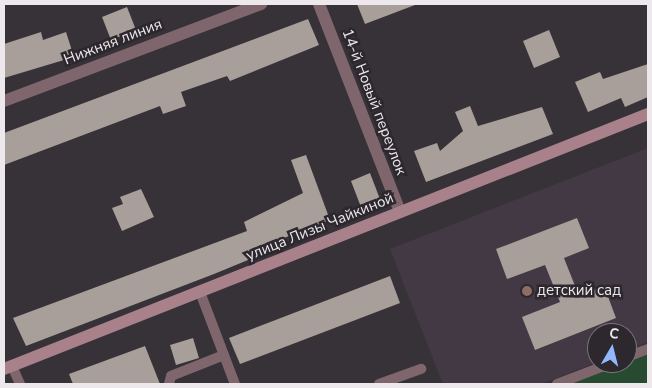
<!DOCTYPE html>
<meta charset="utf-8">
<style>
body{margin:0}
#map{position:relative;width:652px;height:388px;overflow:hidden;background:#373238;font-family:"Nunito Sans",sans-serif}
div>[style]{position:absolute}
.built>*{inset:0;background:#433944}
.green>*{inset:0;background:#274a31}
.building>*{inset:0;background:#a89e9a}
.service>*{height:10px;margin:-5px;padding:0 5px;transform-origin:5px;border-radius:5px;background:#7f666c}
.minor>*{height:12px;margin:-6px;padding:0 6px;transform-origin:6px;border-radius:6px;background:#7f666c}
.secondary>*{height:12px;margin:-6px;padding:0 6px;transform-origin:6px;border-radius:6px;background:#a9818b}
.dots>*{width:14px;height:14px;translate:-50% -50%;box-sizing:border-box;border:2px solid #2d282e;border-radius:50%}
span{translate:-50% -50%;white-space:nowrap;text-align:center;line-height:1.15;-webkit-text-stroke:5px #2d282e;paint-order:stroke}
.street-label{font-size:15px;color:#ece8ec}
.poi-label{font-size:15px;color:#ece8ec}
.left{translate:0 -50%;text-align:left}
.frame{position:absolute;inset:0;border:5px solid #ece8ec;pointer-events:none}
.north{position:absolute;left:587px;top:323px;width:50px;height:50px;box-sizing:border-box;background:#2d282e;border:1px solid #79757a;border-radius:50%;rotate:8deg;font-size:14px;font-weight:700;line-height:20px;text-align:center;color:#ece8ec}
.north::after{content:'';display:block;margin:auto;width:18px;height:22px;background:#92b7fd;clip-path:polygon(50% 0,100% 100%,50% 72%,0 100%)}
</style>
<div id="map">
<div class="built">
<i style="clip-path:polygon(648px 148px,648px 342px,627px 351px,627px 333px,597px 333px,597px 362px,541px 384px,443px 384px,390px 249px)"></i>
</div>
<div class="green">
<i style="clip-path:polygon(648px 349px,648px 384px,557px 384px,612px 363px,627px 363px,627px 357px)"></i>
</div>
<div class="building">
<i style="clip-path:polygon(357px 4px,415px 4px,415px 5px,365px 24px)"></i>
<i style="clip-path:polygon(127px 7px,136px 30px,111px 40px,102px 17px)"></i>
<i style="clip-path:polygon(308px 19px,319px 45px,230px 81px,227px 76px,181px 92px,186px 106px,163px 114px,160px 106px,4px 165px,4px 133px)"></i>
<i style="clip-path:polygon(549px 30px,560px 57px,534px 68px,523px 41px)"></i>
<i style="clip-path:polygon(41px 32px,43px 40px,66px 32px,74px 57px,4px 78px,4px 44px)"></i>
<i style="clip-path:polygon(648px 64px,648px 97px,625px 107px,621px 98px,588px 112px,575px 82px,600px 72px,603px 79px)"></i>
<i style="clip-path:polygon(470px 106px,478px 126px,542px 107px,553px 134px,426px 182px,414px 151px,437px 143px,440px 151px,463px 131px,455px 112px)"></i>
<i style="clip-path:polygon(306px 155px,330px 220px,246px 253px,248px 260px,214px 274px,26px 346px,13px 318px,247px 231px,244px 222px,303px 193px,291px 160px)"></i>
<i style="clip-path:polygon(370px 173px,383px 207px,364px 215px,351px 181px)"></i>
<i style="clip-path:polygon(141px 189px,154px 217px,122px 231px,112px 208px,123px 204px,120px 197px)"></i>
<i style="clip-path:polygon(577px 218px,589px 248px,564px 258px,579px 296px,604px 286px,616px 318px,535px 350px,522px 317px,560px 302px,545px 265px,507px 279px,496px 249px)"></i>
<i style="clip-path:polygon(390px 276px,400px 303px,240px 364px,229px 338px)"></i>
<i style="clip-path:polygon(193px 338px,199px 358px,176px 365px,170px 345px)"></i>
<i style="clip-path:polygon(145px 346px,160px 384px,73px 384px,69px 374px)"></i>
</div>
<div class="service">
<i style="left:200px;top:292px;width:98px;rotate:69.2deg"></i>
<i style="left:627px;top:357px;width:22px;rotate:-21deg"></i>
<i style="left:12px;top:366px;width:20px;rotate:66deg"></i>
<i style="left:169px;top:384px;width:8px;rotate:-76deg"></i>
<i style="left:171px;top:376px;width:57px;rotate:-21.6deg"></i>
<i style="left:379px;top:384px;width:45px;rotate:-19.7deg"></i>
<i style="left:557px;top:384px;width:59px;rotate:-20.9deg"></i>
</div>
<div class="minor">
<i style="left:319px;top:4px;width:223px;rotate:68.7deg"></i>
<i style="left:4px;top:101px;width:275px;rotate:-20.7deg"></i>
</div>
<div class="secondary">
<i style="left:4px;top:369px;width:693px;rotate:-21.6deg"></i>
</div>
<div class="dots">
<i style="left:527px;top:291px;background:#8d6e63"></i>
</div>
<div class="street-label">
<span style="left:113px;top:42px;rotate:-21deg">Нижняя линия</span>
<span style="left:374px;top:102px;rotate:69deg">14-й Новый переулок</span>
<span style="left:320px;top:227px;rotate:-22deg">улица Лизы Чайкиной</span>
</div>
<div class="poi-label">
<span class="left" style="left:537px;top:291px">детский сад</span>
</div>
<div class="frame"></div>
<div class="north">С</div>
</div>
